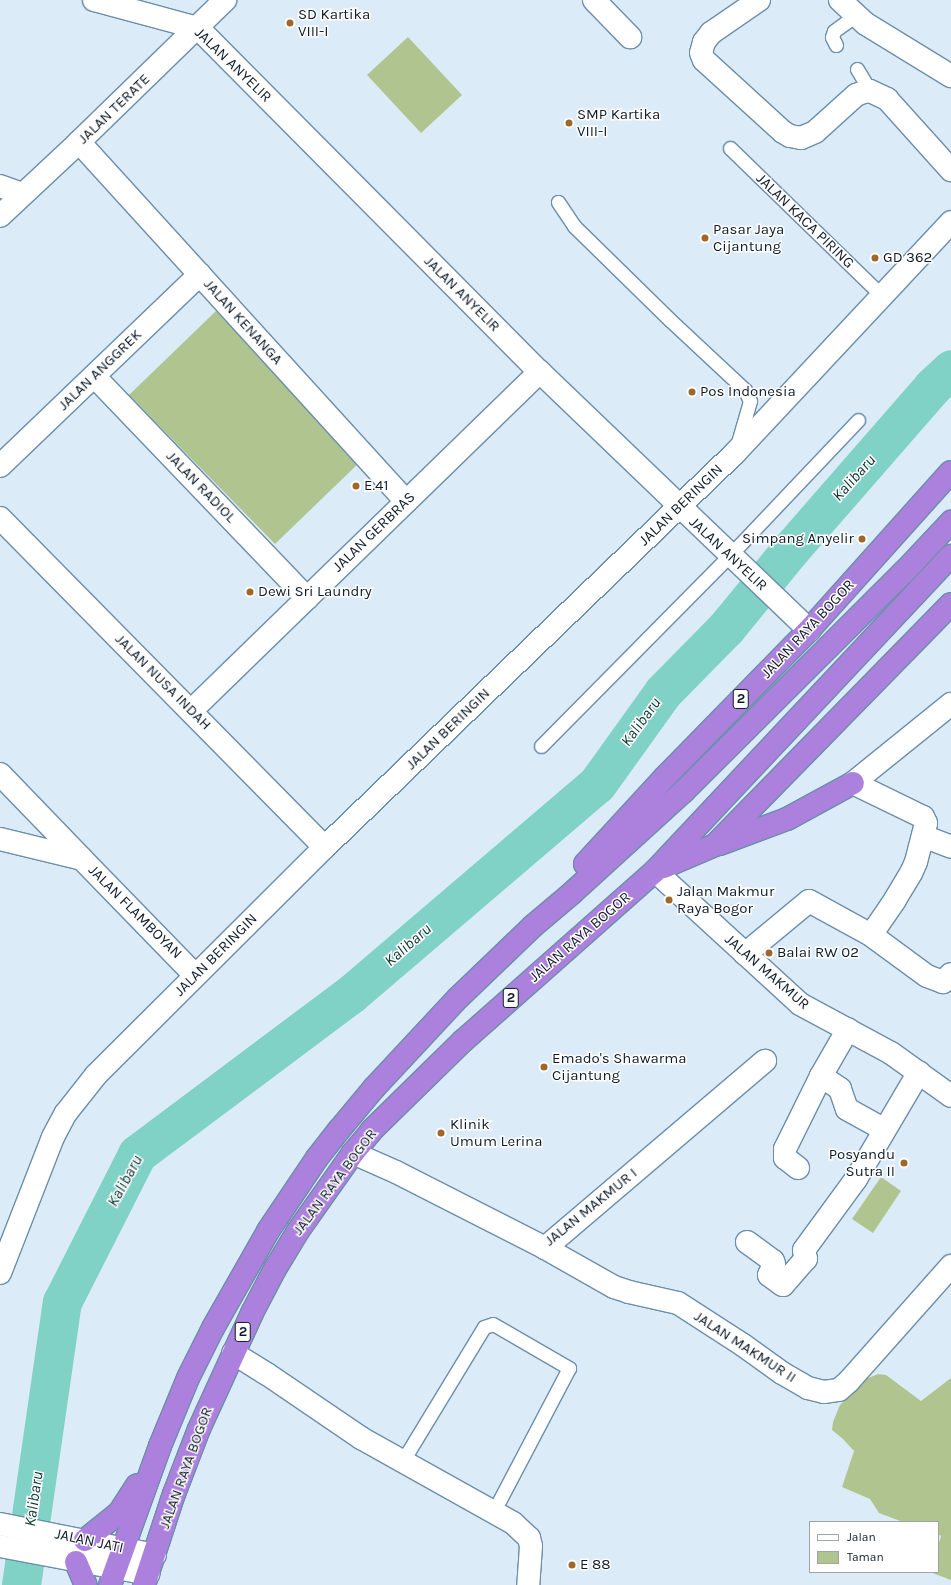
<!DOCTYPE html>
<style>
body{margin:0}
#map{position:relative;width:951px;height:1585px;overflow:hidden;background:#dcebf8;font-family:Karla,sans-serif}
div>[style]{position:absolute}
.green>*{inset:0;background:#b0c490}
.river>*{height:39px;margin:-19.5px;padding:0 19.5px;transform-origin:19.5px;border-radius:19.5px;background:#80d1c6}
.roads{filter:drop-shadow(1px 0 #6b8eab) drop-shadow(-1px 0 #6b8eab) drop-shadow(0 1px #6b8eab) drop-shadow(0 -1px #6b8eab)}
.lane>*{height:13px;margin:-6.5px;padding:0 6.5px;transform-origin:6.5px;border-radius:6.5px;background:#fff}
.street>*{height:22px;margin:-11px;padding:0 11px;transform-origin:11px;border-radius:11px;background:#fff}
.secondary>*{height:22px;margin:-11px;padding:0 11px;transform-origin:11px;border-radius:11px;background:#fff}
.highway>*{height:22px;margin:-11px;padding:0 11px;transform-origin:11px;border-radius:11px;background:#ac81dd}
.dots>*{width:11px;height:11px;translate:-50% -50%;box-sizing:border-box;border:2px solid #fff;border-radius:50%}
span{translate:-50% -50%;white-space:nowrap;text-align:center;line-height:1.15;-webkit-text-stroke:3px #fff;paint-order:stroke}
.shield-label span{padding:1px 3px;background:#fff;border:1px solid;border-radius:3px;-webkit-text-stroke-width:0}
.shield-label{font-size:14px;color:#0f1c28;font-weight:700}
.poi-label{font-size:15px;color:#0f1c28}
.left{translate:0 -50%;text-align:left}
.right{translate:-100% -50%;text-align:right}
.street-label{font-size:15px;color:#0f1c28}
.water-label{font-size:16px;color:#0f3632;font-style:italic}
.legend{position:absolute;left:809px;top:1521px;width:130px;height:52px;box-sizing:border-box;background:#fff;border:1px solid #9fa4a9;margin:0;padding:5px 7px;list-style:none;font-size:12px;color:#0f1c28}
.legend li{display:flex;align-items:center;gap:8px;height:20px}
.legend b{width:20px;border:1px solid #9fa4a9}
</style>
<div id="map">
<div class="green">
<i style="clip-path:polygon(408px 37px,462px 95px,421px 133px,367px 75px)"></i>
<i style="clip-path:polygon(216px 311px,362px 460px,275px 544px,129px 395px)"></i>
<i style="clip-path:polygon(881px 1177px,901px 1191px,873px 1233px,852px 1219px)"></i>
<i style="clip-path:polygon(878px 1374px,886px 1375px,921px 1401px,951px 1378px,951px 1580px,930px 1572px,938px 1572px,938px 1546px,941px 1536px,938px 1534px,938px 1522px,903px 1522px,879px 1513px,870px 1499px,842px 1487px,854px 1451px,843px 1439px,832px 1430px,833px 1422px,840px 1405px,866px 1379px)"></i>
</div>
<div class="river">
<i style="left:21px;top:1585px;width:286px;rotate:-81.8deg"></i>
<i style="left:62px;top:1302px;width:166px;rotate:-63.1deg"></i>
<i style="left:137px;top:1154px;width:267px;rotate:-36.8deg"></i>
<i style="left:351px;top:994px;width:323px;rotate:-40.5deg"></i>
<i style="left:597px;top:784px;width:113px;rotate:-54.3deg"></i>
<i style="left:663px;top:692px;width:90px;rotate:-45.5deg"></i>
<i style="left:726px;top:628px;width:101px;rotate:-50.6deg"></i>
<i style="left:790px;top:550px;width:216px;rotate:-48.9deg"></i>
<i style="left:932px;top:387px;width:26px;rotate:-43deg"></i>
</div>
<div class="roads">
<div class="lane">
<i style="left:836px;top:45px;width:9px;rotate:-117deg"></i>
<i style="left:832px;top:37px;width:6px;rotate:-72deg"></i>
<i style="left:834px;top:31px;width:27px;rotate:-36deg"></i>
<i style="left:857px;top:69px;width:26px;rotate:59deg"></i>
<i style="left:730px;top:148px;width:211px;rotate:44.2deg"></i>
<i style="left:558px;top:202px;width:29px;rotate:56deg"></i>
<i style="left:574px;top:226px;width:134px;rotate:44.4deg"></i>
<i style="left:670px;top:320px;width:103px;rotate:43deg"></i>
<i style="left:745px;top:390px;width:12px;rotate:66deg"></i>
<i style="left:750px;top:401px;width:47px;rotate:106.1deg"></i>
<i style="left:541px;top:746px;width:269px;rotate:-45.3deg"></i>
<i style="left:730px;top:555px;width:186px;rotate:-46.5deg"></i>
<i style="left:402px;top:1462px;width:158px;rotate:-58.7deg"></i>
<i style="left:484px;top:1327px;width:9px;rotate:-18deg"></i>
<i style="left:493px;top:1324px;width:88px;rotate:30.1deg"></i>
<i style="left:569px;top:1368px;width:161px;rotate:117.7deg"></i>
</div>
<div class="street">
<i style="left:94px;top:0;width:108px;rotate:15.1deg"></i>
<i style="left:198px;top:28px;width:485px;rotate:45.2deg"></i>
<i style="left:540px;top:372px;width:373px;rotate:43.8deg"></i>
<i style="left:594px;top:0;width:52px;rotate:45.8deg"></i>
<i style="left:759px;top:0;width:58px;rotate:145.5deg"></i>
<i style="left:711px;top:33px;width:11px;rotate:128deg"></i>
<i style="left:704px;top:42px;width:11px;rotate:105deg"></i>
<i style="left:701px;top:53px;width:8px;rotate:67deg"></i>
<i style="left:704px;top:60px;width:107px;rotate:42.3deg"></i>
<i style="left:783px;top:132px;width:8px;rotate:30deg"></i>
<i style="left:790px;top:136px;width:11px;rotate:10deg"></i>
<i style="left:801px;top:138px;width:15px;rotate:-23deg"></i>
<i style="left:815px;top:132px;width:55px;rotate:-42.1deg"></i>
<i style="left:856px;top:95px;width:9px;rotate:-21deg"></i>
<i style="left:864px;top:92px;width:6px;rotate:-9deg"></i>
<i style="left:870px;top:91px;width:19px;rotate:25deg"></i>
<i style="left:887px;top:99px;width:96px;rotate:48deg"></i>
<i style="left:840px;top:0;width:35px;rotate:43deg"></i>
<i style="left:866px;top:24px;width:100px;rotate:31.5deg"></i>
<i style="left:79px;top:142px;width:486px;rotate:47.7deg"></i>
<i style="left:0;top:186px;width:23px;rotate:20deg"></i>
<i style="left:0;top:216px;width:108px;rotate:-43.1deg"></i>
<i style="left:79px;top:142px;width:204px;rotate:-44.2deg"></i>
<i style="left:94px;top:376px;width:308px;rotate:46.2deg"></i>
<i style="left:0;top:466px;width:277px;rotate:-43.8deg"></i>
<i style="left:0;top:518px;width:462px;rotate:45.4deg"></i>
<i style="left:192px;top:710px;width:485px;rotate:-44.2deg"></i>
<i style="left:0;top:774px;width:118px;rotate:46deg"></i>
<i style="left:853px;top:783px;width:78px;rotate:25.9deg"></i>
<i style="left:923px;top:817px;width:7px;rotate:63deg"></i>
<i style="left:926px;top:823px;width:40px;rotate:104.4deg"></i>
<i style="left:916px;top:862px;width:12px;rotate:114deg"></i>
<i style="left:911px;top:873px;width:31px;rotate:121deg"></i>
<i style="left:895px;top:900px;width:42px;rotate:124.4deg"></i>
<i style="left:923px;top:836px;width:30px;rotate:21deg"></i>
<i style="left:0;top:839px;width:84px;rotate:13.7deg"></i>
<i style="left:82px;top:859px;width:162px;rotate:45.8deg"></i>
<i style="left:655px;top:871px;width:197px;rotate:42.5deg"></i>
<i style="left:800px;top:1004px;width:103px;rotate:28.3deg"></i>
<i style="left:891px;top:1053px;width:74px;rotate:35.6deg"></i>
<i style="left:745px;top:954px;width:83px;rotate:-39.6deg"></i>
<i style="left:809px;top:901px;width:71px;rotate:28.7deg"></i>
<i style="left:871px;top:935px;width:69px;rotate:36.2deg"></i>
<i style="left:927px;top:976px;width:17px;rotate:21deg"></i>
<i style="left:943px;top:982px;width:11px;rotate:-45deg"></i>
<i style="left:821px;top:1076px;width:23px;rotate:34deg"></i>
<i style="left:840px;top:1089px;width:21px;rotate:71deg"></i>
<i style="left:847px;top:1109px;width:43px;rotate:28.9deg"></i>
<i style="left:353px;top:1153px;width:47px;rotate:23.8deg"></i>
<i style="left:396px;top:1172px;width:167px;rotate:27deg"></i>
<i style="left:545px;top:1248px;width:289px;rotate:-40.4deg"></i>
<i style="left:798px;top:1168px;width:16px;rotate:-142deg"></i>
<i style="left:785px;top:1158px;width:9px;rotate:-90deg"></i>
<i style="left:785px;top:1149px;width:81px;rotate:-63.7deg"></i>
<i style="left:821px;top:1076px;width:54px;rotate:-60.1deg"></i>
<i style="left:747px;top:1242px;width:32px;rotate:36deg"></i>
<i style="left:773px;top:1261px;width:3px;rotate:72deg"></i>
<i style="left:774px;top:1264px;width:12px;rotate:114deg"></i>
<i style="left:769px;top:1275px;width:17px;rotate:36deg"></i>
<i style="left:783px;top:1285px;width:35px;rotate:-49deg"></i>
<i style="left:806px;top:1259px;width:9px;rotate:-103deg"></i>
<i style="left:804px;top:1250px;width:88px;rotate:-53.8deg"></i>
<i style="left:856px;top:1179px;width:124px;rotate:-59.5deg"></i>
<i style="left:545px;top:1248px;width:79px;rotate:29.5deg"></i>
<i style="left:614px;top:1287px;width:16px;rotate:18deg"></i>
<i style="left:629px;top:1292px;width:50px;rotate:12.7deg"></i>
<i style="left:678px;top:1303px;width:77px;rotate:32.9deg"></i>
<i style="left:743px;top:1345px;width:48px;rotate:35.7deg"></i>
<i style="left:782px;top:1373px;width:30px;rotate:30deg"></i>
<i style="left:808px;top:1388px;width:16px;rotate:14deg"></i>
<i style="left:824px;top:1392px;width:15px;rotate:-8deg"></i>
<i style="left:839px;top:1390px;width:13px;rotate:-42deg"></i>
<i style="left:849px;top:1381px;width:154px;rotate:-48.4deg"></i>
<i style="left:0;top:1273px;width:146px;rotate:-68.7deg"></i>
<i style="left:53px;top:1137px;width:27px;rotate:-62deg"></i>
<i style="left:66px;top:1113px;width:48px;rotate:-51.7deg"></i>
<i style="left:96px;top:1075px;width:323px;rotate:-44.9deg"></i>
<i style="left:325px;top:847px;width:569px;rotate:-43.86deg"></i>
<i style="left:735px;top:453px;width:316px;rotate:-46.9deg"></i>
<i style="left:233px;top:1353px;width:40px;rotate:32deg"></i>
<i style="left:267px;top:1374px;width:114px;rotate:34.2deg"></i>
<i style="left:361px;top:1438px;width:174px;rotate:29.2deg"></i>
<i style="left:513px;top:1523px;width:22px;rotate:43deg"></i>
<i style="left:529px;top:1538px;width:8px;rotate:76deg"></i>
<i style="left:531px;top:1546px;width:39px;rotate:94deg"></i>
</div>
<div class="secondary">
<i style="left:853px;top:783px;width:126px;rotate:-38.9deg"></i>
<i style="left:0;top:1524px;width:158px;rotate:11.3deg"></i>
<i style="left:0;top:1546px;width:151px;rotate:10.7deg"></i>
</div>
<div class="highway">
<i style="left:720px;top:844px;width:72px;rotate:-20.5deg"></i>
<i style="left:787px;top:819px;width:75px;rotate:-28.6deg"></i>
<i style="left:585px;top:864px;width:118px;rotate:-47.4deg"></i>
<i style="left:665px;top:777px;width:206px;rotate:-45.6deg"></i>
<i style="left:809px;top:630px;width:212px;rotate:-48.1deg"></i>
<i style="left:664px;top:867px;width:56px;rotate:-23.3deg"></i>
<i style="left:715px;top:845px;width:337px;rotate:-45.6deg"></i>
<i style="left:85px;top:1540px;width:43px;rotate:-38.5deg"></i>
<i style="left:119px;top:1513px;width:33px;rotate:-57deg"></i>
<i style="left:76px;top:1562px;width:25px;rotate:67deg"></i>
<i style="left:110px;top:1585px;width:148px;rotate:-70.2deg"></i>
<i style="left:160px;top:1446px;width:74px;rotate:-67.6deg"></i>
<i style="left:188px;top:1378px;width:56px;rotate:-63.4deg"></i>
<i style="left:213px;top:1328px;width:112px;rotate:-60.4deg"></i>
<i style="left:268px;top:1231px;width:88px;rotate:-56.1deg"></i>
<i style="left:317px;top:1158px;width:36px;rotate:-52deg"></i>
<i style="left:339px;top:1130px;width:55px;rotate:-50.2deg"></i>
<i style="left:374px;top:1088px;width:123px;rotate:-47deg"></i>
<i style="left:458px;top:998px;width:104px;rotate:-43.8deg"></i>
<i style="left:533px;top:926px;width:51px;rotate:-40.2deg"></i>
<i style="left:572px;top:893px;width:151px;rotate:-42.3deg"></i>
<i style="left:684px;top:791px;width:310px;rotate:-44.9deg"></i>
<i style="left:904px;top:572px;width:69px;rotate:-46.8deg"></i>
<i style="left:144px;top:1585px;width:96px;rotate:-71.8deg"></i>
<i style="left:174px;top:1494px;width:70px;rotate:-69deg"></i>
<i style="left:199px;top:1429px;width:128px;rotate:-65.4deg"></i>
<i style="left:252px;top:1313px;width:50px;rotate:-62.4deg"></i>
<i style="left:275px;top:1269px;width:44px;rotate:-58.8deg"></i>
<i style="left:298px;top:1231px;width:95px;rotate:-54.8deg"></i>
<i style="left:353px;top:1153px;width:30px;rotate:-50deg"></i>
<i style="left:372px;top:1130px;width:127px;rotate:-44.4deg"></i>
<i style="left:463px;top:1041px;width:256px;rotate:-41.5deg"></i>
<i style="left:655px;top:871px;width:432px;rotate:-46.8deg"></i>
</div>
</div>
<div class="dots">
<i style="left:290px;top:23px;background:#a16726"></i>
<i style="left:569px;top:123px;background:#a16726"></i>
<i style="left:705px;top:238px;background:#a16726"></i>
<i style="left:875px;top:258px;background:#a16726"></i>
<i style="left:692px;top:392px;background:#a16726"></i>
<i style="left:356px;top:486px;background:#a16726"></i>
<i style="left:862px;top:539px;background:#a16726"></i>
<i style="left:250px;top:592px;background:#a16726"></i>
<i style="left:669px;top:900px;background:#a16726"></i>
<i style="left:769px;top:953px;background:#a16726"></i>
<i style="left:544px;top:1067px;background:#a16726"></i>
<i style="left:441px;top:1133px;background:#a16726"></i>
<i style="left:904px;top:1163px;background:#a16726"></i>
<i style="left:572px;top:1565px;background:#a16726"></i>
</div>
<div class="shield-label">
<span style="left:741px;top:699px">2</span>
<span style="left:511px;top:998px">2</span>
<span style="left:243px;top:1332px">2</span>
</div>
<div class="poi-label">
<span class="left" style="left:298px;top:23px">SD Kartika<br>VIII-I</span>
<span class="left" style="left:577px;top:123px">SMP Kartika<br>VIII-I</span>
<span class="left" style="left:713px;top:238px">Pasar Jaya<br>Cijantung</span>
<span class="left" style="left:883px;top:258px">GD 362</span>
<span class="left" style="left:700px;top:392px">Pos Indonesia</span>
<span class="left" style="left:364px;top:486px">E.41</span>
<span class="right" style="left:854px;top:539px">Simpang Anyelir</span>
<span class="left" style="left:258px;top:592px">Dewi Sri Laundry</span>
<span class="left" style="left:677px;top:900px">Jalan Makmur<br>Raya Bogor</span>
<span class="left" style="left:777px;top:953px">Balai RW 02</span>
<span class="left" style="left:552px;top:1067px">Emado's Shawarma<br>Cijantung</span>
<span class="left" style="left:450px;top:1133px">Klinik<br>Umum Lerina</span>
<span class="right" style="left:895px;top:1163px">Posyandu<br>Sutra II</span>
<span class="left" style="left:580px;top:1565px">E 88</span>
</div>
<div class="street-label">
<span style="left:233px;top:65px;rotate:44deg">JALAN ANYELIR</span>
<span style="left:114px;top:109px;rotate:-44deg">JALAN TERATE</span>
<span style="left:805px;top:221px;rotate:44deg">JALAN KACA PIRING</span>
<span style="left:462px;top:294px;rotate:45deg">JALAN ANYELIR</span>
<span style="left:243px;top:322px;rotate:48deg">JALAN KENANGA</span>
<span style="left:100px;top:370px;rotate:-44deg">JALAN ANGGREK</span>
<span style="left:201px;top:487px;rotate:46deg">JALAN RADIOL</span>
<span style="left:681px;top:505px;rotate:-44deg">JALAN BERINGIN</span>
<span style="left:374px;top:532px;rotate:-44deg">JALAN GERBRAS</span>
<span style="left:728px;top:554px;rotate:43deg">JALAN ANYELIR</span>
<span style="left:808px;top:629px;rotate:-47deg">JALAN RAYA BOGOR</span>
<span style="left:163px;top:682px;rotate:45deg">JALAN NUSA INDAH</span>
<span style="left:448px;top:729px;rotate:-44deg">JALAN BERINGIN</span>
<span style="left:135px;top:912px;rotate:45deg">JALAN FLAMBOYAN</span>
<span style="left:580px;top:937px;rotate:-41deg">JALAN RAYA BOGOR</span>
<span style="left:216px;top:955px;rotate:-45deg">JALAN BERINGIN</span>
<span style="left:767px;top:972px;rotate:41deg">JALAN MAKMUR</span>
<span style="left:335px;top:1182px;rotate:-53deg">JALAN RAYA BOGOR</span>
<span style="left:591px;top:1207px;rotate:-39deg">JALAN MAKMUR I</span>
<span style="left:745px;top:1347px;rotate:33deg">JALAN MAKMUR II</span>
<span style="left:186px;top:1468px;rotate:-70deg">JALAN RAYA BOGOR</span>
<span style="left:89px;top:1541px;rotate:12deg">JALAN JATI</span>
</div>
<div class="water-label">
<span style="left:854px;top:478px;rotate:-48deg">Kalibaru</span>
<span style="left:641px;top:722px;rotate:-54deg">Kalibaru</span>
<span style="left:408px;top:945px;rotate:-41deg">Kalibaru</span>
<span style="left:125px;top:1181px;rotate:-61deg">Kalibaru</span>
<span style="left:34px;top:1499px;rotate:-82deg">Kalibaru</span>
</div>
<ul class="legend">
<li><b style="height:5px;background:#fff"></b>Jalan</li>
<li><b style="height:11px;background:#b0c490"></b>Taman</li>
</ul>
</div>
